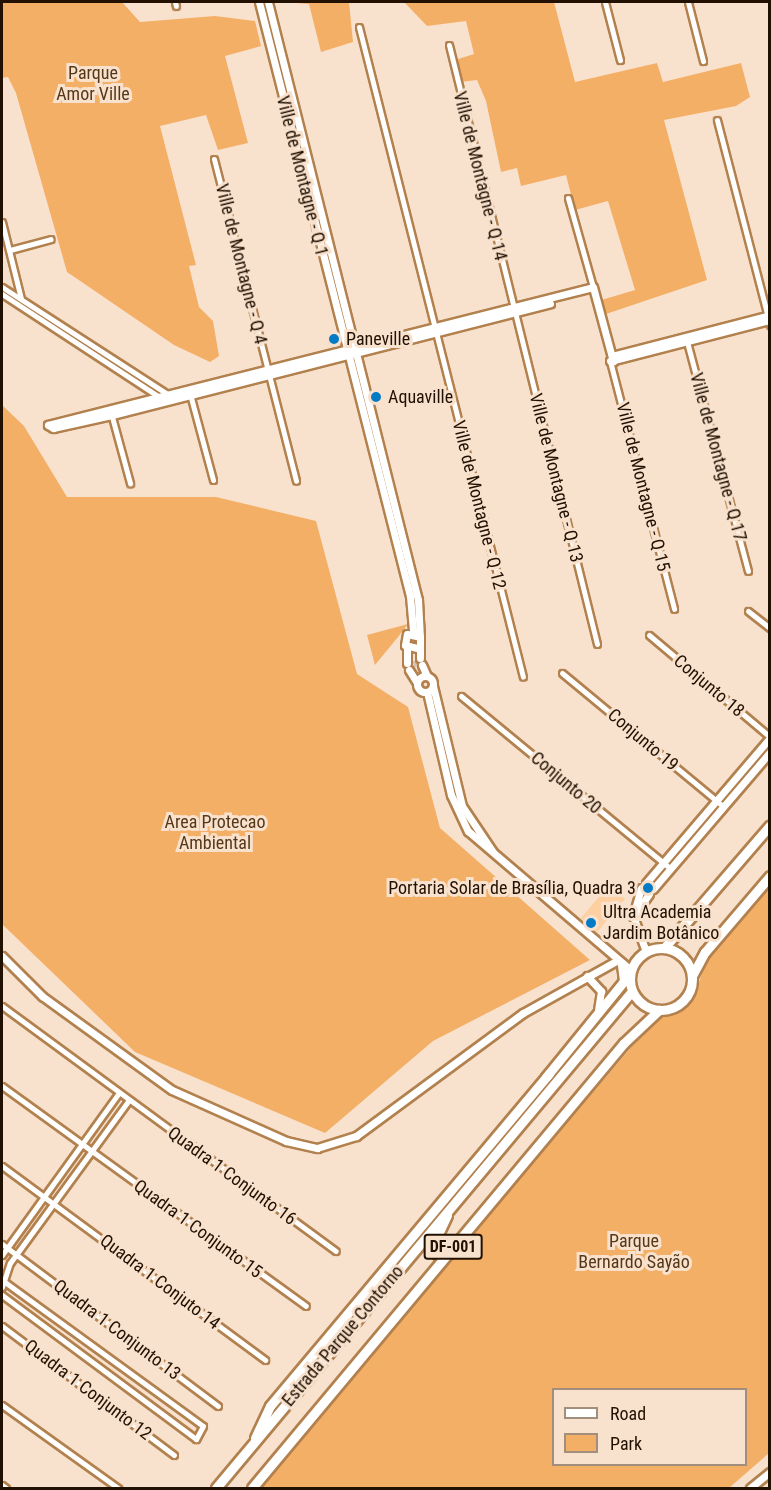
<!DOCTYPE html>
<meta charset="utf-8">
<style>
body{margin:0}
#map{position:relative;width:771px;height:1490px;overflow:hidden;background:#f8e2ce;font-family:"Roboto Condensed",sans-serif}
div>[style]{position:absolute}
.built>*{inset:0;background:#fecfa1}
.green>*{inset:0;background:#f4af67}
.tertiary-tunnel>*{height:7px;margin-top:-3.5px;transform-origin:0;background:repeating-linear-gradient(90deg,#d8c2af 0 7px,transparent 0 10.5px)}
.roads{filter:drop-shadow(2px 0 #b2814e) drop-shadow(-2px 0 #b2814e) drop-shadow(0 2px #b2814e) drop-shadow(0 -2px #b2814e)}
.minor>*{height:5px;margin:-2.5px;padding:0 2.5px;transform-origin:2.5px;border-radius:2.5px;background:#fff}
.tertiary>*{height:7px;margin:-3.5px;padding:0 3.5px;transform-origin:3.5px;border-radius:3.5px;background:#fff}
.tertiary>.ring{margin:-3.5px;padding:0;box-sizing:content-box;background:none;border:7px solid #fff;border-radius:50%}
.primary>*{height:9px;margin:-4.5px;padding:0 4.5px;transform-origin:4.5px;border-radius:4.5px;background:#fff}
.primary>.ring{margin:-4.5px;padding:0;box-sizing:content-box;background:none;border:9px solid #fff;border-radius:50%}
.dots>*{width:16px;height:16px;translate:-50% -50%;box-sizing:border-box;border:3px solid #f8e2ce;border-radius:50%}
span{translate:-50% -50%;white-space:nowrap;text-align:center;line-height:1.15;-webkit-text-stroke:6px #f8e2ce;paint-order:stroke}
.shield-label span{padding:2px 4px;background:#f8e2ce;border:2px solid;border-radius:4px;-webkit-text-stroke-width:0}
.shield-label{font-size:16px;color:#221000;font-weight:700}
.park-label{font-size:18px;color:#563819}
.street-label{font-size:18px;color:#221000}
.poi-label{font-size:18px;color:#221000}
.left{translate:0 -50%;text-align:left}
.right{translate:-100% -50%;text-align:right}
.frame{position:absolute;inset:0;border:3px solid #221000;pointer-events:none}
.legend{position:absolute;left:552px;top:1388px;width:195px;height:78px;box-sizing:border-box;background:#f8e2ce;border:2px solid #a28e7c;margin:0;padding:8px 10px;list-style:none;font-size:18px;color:#221000}
.legend li{display:flex;align-items:center;gap:12px;height:30px}
.legend b{width:30px;border:2px solid #a28e7c}
</style>
<div id="map">
<div class="built">
<i style="clip-path:polygon(608px 886px,625px 899px,597px 932px,581px 918px)"></i>
</div>
<div class="green">
<i style="clip-path:polygon(2px 2px,122px 2px,140px 22px,215px 16px,255px 21px,261px 46px,225px 56px,248px 143px,218px 150px,206px 115px,160px 126px,196px 265px,189px 266px,199px 307px,213px 321px,219px 356px,210px 362px,174px 345px,67px 272px,16px 93px,8px 77px,2px 78px)"></i>
<i style="clip-path:polygon(285px 2px,349px 2px,353px 42px,321px 52px,309px 4px)"></i>
<i style="clip-path:polygon(554px 2px,575px 82px,657px 63px,663px 82px,741px 63px,750px 97px,736px 106px,664px 120px,707px 280px,603px 315px,598px 301px,635px 290px,608px 201px,575px 210px,566px 175px,521px 186px,517px 168px,501px 172px,486px 101px,477px 80px,460px 82px,455px 60px,474px 54px,466px 21px,427px 26px,405px 3px)"></i>
<i style="clip-path:polygon(2px 405px,24px 426px,67px 497px,216px 497px,316px 521px,357px 674px,408px 707px,440px 828px,590px 960px,433px 1041px,325px 1133px,135px 1052px,2px 924px)"></i>
<i style="clip-path:polygon(408px 624px,398px 637px,375px 665px,367px 635px)"></i>
<i style="clip-path:polygon(evenodd,769px 881px,769px 1453px,729px 1488px,258px 1488px,581px 1095px,593px 1092px,656px 1018px,682px 1009px,694px 995px,711px 950px,769px 881px,554px 1390px,746px 1390px,746px 1464px,554px 1464px,554px 1390px)"></i>
</div>
<div class="tertiary-tunnel">
<i style="left:416px;top:660px;width:6px;rotate:72deg"></i>
</div>
<div class="roads">
<div class="minor">
<i style="left:175px;top:2px;width:4px;rotate:76deg"></i>
<i style="left:605px;top:2px;width:60px;rotate:75.5deg"></i>
<i style="left:688px;top:2px;width:61px;rotate:75.7deg"></i>
<i style="left:359px;top:27px;width:670px;rotate:75.84deg"></i>
<i style="left:449px;top:45px;width:617px;rotate:76.12deg"></i>
<i style="left:717px;top:120px;width:212px;rotate:75.5deg"></i>
<i style="left:214px;top:159px;width:332px;rotate:75.7deg"></i>
<i style="left:568px;top:198px;width:92px;rotate:74.3deg"></i>
<i style="left:2px;top:222px;width:79px;rotate:76.1deg"></i>
<i style="left:10px;top:250px;width:42px;rotate:-15deg"></i>
<i style="left:2px;top:287px;width:199px;rotate:32.9deg"></i>
<i style="left:2px;top:294px;width:190px;rotate:33.2deg"></i>
<i style="left:686px;top:338px;width:241px;rotate:75.1deg"></i>
<i style="left:610px;top:361px;width:256px;rotate:75.5deg"></i>
<i style="left:190px;top:394px;width:89px;rotate:75deg"></i>
<i style="left:111px;top:413px;width:73px;rotate:74.8deg"></i>
<i style="left:748px;top:611px;width:28px;rotate:38deg"></i>
<i style="left:649px;top:635px;width:158px;rotate:40.1deg"></i>
<i style="left:562px;top:673px;width:210px;rotate:39.6deg"></i>
<i style="left:461px;top:696px;width:272px;rotate:39.5deg"></i>
<i style="left:2px;top:1006px;width:414px;rotate:36.3deg"></i>
<i style="left:2px;top:1086px;width:375px;rotate:35.9deg"></i>
<i style="left:2px;top:1166px;width:327px;rotate:36.4deg"></i>
<i style="left:2px;top:1244px;width:270px;rotate:36.9deg"></i>
<i style="left:2px;top:1255px;width:198px;rotate:-54.2deg"></i>
<i style="left:2px;top:1280px;width:248px;rotate:36deg"></i>
<i style="left:203px;top:1426px;width:15px;rotate:118deg"></i>
<i style="left:196px;top:1439px;width:242px;rotate:-143.4deg"></i>
<i style="left:2px;top:1287px;width:25px;rotate:-72deg"></i>
<i style="left:10px;top:1263px;width:200px;rotate:-53.9deg"></i>
<i style="left:2px;top:1326px;width:215px;rotate:36.9deg"></i>
<i style="left:2px;top:1405px;width:143px;rotate:35.6deg"></i>
<i style="left:2px;top:1485px;width:5px;rotate:37deg"></i>
</div>
<div class="tertiary">
<i style="left:259px;top:2px;width:613px;rotate:75.74deg"></i>
<i style="left:410px;top:596px;width:36px;rotate:85deg"></i>
<i style="left:268px;top:2px;width:617px;rotate:75.92deg"></i>
<i style="left:418px;top:600px;width:37px;rotate:87deg"></i>
<i style="left:612px;top:356px;width:163px;rotate:-14.5deg"></i>
<i style="left:610px;top:361px;width:165px;rotate:-14.4deg"></i>
<i style="left:48px;top:425px;width:562px;rotate:-14.21deg"></i>
<i style="left:593px;top:287px;width:77px;rotate:74.9deg"></i>
<i style="left:48px;top:425px;width:6px;rotate:31deg"></i>
<i style="left:53px;top:428px;width:60px;rotate:-12.4deg"></i>
<i style="left:112px;top:415px;width:452px;rotate:-14.3deg"></i>
<i style="left:407px;top:647px;width:16px;rotate:90deg"></i>
<i style="left:417px;top:648px;width:12px;rotate:-166deg"></i>
<i style="left:405px;top:645px;width:11px;rotate:-80deg"></i>
<i style="left:407px;top:634px;width:13px;rotate:13deg"></i>
<i style="left:420px;top:637px;width:21px;rotate:90deg"></i>
<i style="left:422px;top:665px;width:12px;rotate:66deg"></i>
<i style="left:409px;top:670px;width:15px;rotate:58deg"></i>
<i class="ring" style="left:417px;top:676px;width:9px;height:9px"></i>
<i style="left:433px;top:686px;width:123px;rotate:76.4deg"></i>
<i style="left:462px;top:806px;width:55px;rotate:56deg"></i>
<i style="left:427px;top:692px;width:106px;rotate:76.9deg"></i>
<i style="left:451px;top:795px;width:40px;rotate:65deg"></i>
<i style="left:468px;top:831px;width:214px;rotate:40.5deg"></i>
<i style="left:646px;top:883px;width:191px;rotate:-49.5deg"></i>
<i style="left:641px;top:888px;width:29px;rotate:106deg"></i>
<i style="left:633px;top:916px;width:37px;rotate:70deg"></i>
<i style="left:653px;top:889px;width:180px;rotate:-49.5deg"></i>
<i style="left:633px;top:916px;width:27px;rotate:-54deg"></i>
<i style="left:2px;top:956px;width:57px;rotate:45deg"></i>
<i style="left:42px;top:996px;width:160px;rotate:35.9deg"></i>
<i style="left:172px;top:1090px;width:125px;rotate:24.1deg"></i>
<i style="left:286px;top:1141px;width:32px;rotate:13deg"></i>
<i style="left:317px;top:1148px;width:41px;rotate:-17.1deg"></i>
<i style="left:356px;top:1136px;width:207px;rotate:-36.4deg"></i>
<i style="left:523px;top:1013px;width:109px;rotate:-29.2deg"></i>
<i style="left:587px;top:976px;width:21px;rotate:47deg"></i>
<i style="left:601px;top:991px;width:18px;rotate:99deg"></i>
<i style="left:750px;top:1488px;width:26px;rotate:-39deg"></i>
</div>
<div class="primary">
<i class="ring" style="left:630px;top:948px;width:53px;height:53px"></i>
<i style="left:664px;top:948px;width:162px;rotate:-49.2deg"></i>
<i style="left:692px;top:976px;width:27px;rotate:-62deg"></i>
<i style="left:705px;top:952px;width:100px;rotate:-49.5deg"></i>
<i style="left:546px;top:1077px;width:124px;rotate:-50.9deg"></i>
<i style="left:624px;top:981px;width:17px;rotate:-97deg"></i>
<i style="left:447px;top:1215px;width:35px;rotate:115deg"></i>
<i style="left:432px;top:1247px;width:9px;rotate:54deg"></i>
<i style="left:437px;top:1254px;width:11px;rotate:-5deg"></i>
<i style="left:255px;top:1438px;width:35px;rotate:-65deg"></i>
<i style="left:270px;top:1406px;width:434px;rotate:-50deg"></i>
<i style="left:216px;top:1488px;width:648px;rotate:-50.07deg"></i>
<i style="left:252px;top:1488px;width:580px;rotate:-50.11deg"></i>
<i style="left:624px;top:1043px;width:48px;rotate:-43.3deg"></i>
</div>
</div>
<div class="dots">
<i style="left:334px;top:339px;background:#057bc5"></i>
<i style="left:376px;top:397px;background:#057bc5"></i>
<i style="left:648px;top:888px;background:#057bc5"></i>
<i style="left:591px;top:923px;background:#057bc5"></i>
</div>
<div class="shield-label">
<span style="left:453px;top:1247px">DF-001</span>
</div>
<div class="park-label">
<span style="left:93px;top:84px">Parque<br>Amor Ville</span>
<span style="left:215px;top:833px">Area Protecao<br>Ambiental</span>
<span style="left:634px;top:1252px">Parque<br>Bernardo Sayão</span>
</div>
<div class="street-label">
<span style="left:302px;top:176px;rotate:76deg">Ville de Montagne - Q 1</span>
<span style="left:480px;top:176px;rotate:76deg">Ville de Montagne - Q 14</span>
<span style="left:241px;top:264px;rotate:76deg">Ville de Montagne - Q 4</span>
<span style="left:718px;top:457px;rotate:75deg">Ville de Montagne - Q 17</span>
<span style="left:556px;top:478px;rotate:76deg">Ville de Montagne - Q 13</span>
<span style="left:643px;top:487px;rotate:76deg">Ville de Montagne - Q 15</span>
<span style="left:479px;top:505px;rotate:76deg">Ville de Montagne - Q 12</span>
<span style="left:709px;top:686px;rotate:40deg">Conjunto 18</span>
<span style="left:643px;top:740px;rotate:40deg">Conjunto 19</span>
<span style="left:566px;top:783px;rotate:40deg">Conjunto 20</span>
<span style="left:232px;top:1176px;rotate:36deg">Quadra 1 Conjunto 16</span>
<span style="left:198px;top:1229px;rotate:36deg">Quadra 1 Conjunto 15</span>
<span style="left:160px;top:1282px;rotate:37deg">Quadra 1 Conjuto 14</span>
<span style="left:117px;top:1330px;rotate:37deg">Quadra 1 Conjunto 13</span>
<span style="left:343px;top:1336px;rotate:-50deg">Estrada Parque Contorno</span>
<span style="left:88px;top:1390px;rotate:37deg">Quadra 1 Conjunto 12</span>
</div>
<div class="poi-label">
<span class="left" style="left:346px;top:339px">Paneville</span>
<span class="left" style="left:388px;top:397px">Aquaville</span>
<span class="right" style="left:636px;top:888px">Portaria Solar de Brasília, Quadra 3</span>
<span class="left" style="left:603px;top:923px">Ultra Academia<br>Jardim Botânico</span>
</div>
<div class="frame"></div>
<ul class="legend">
<li><b style="height:8px;background:#fff"></b>Road</li>
<li><b style="height:16px;background:#f4af67"></b>Park</li>
</ul>
</div>
